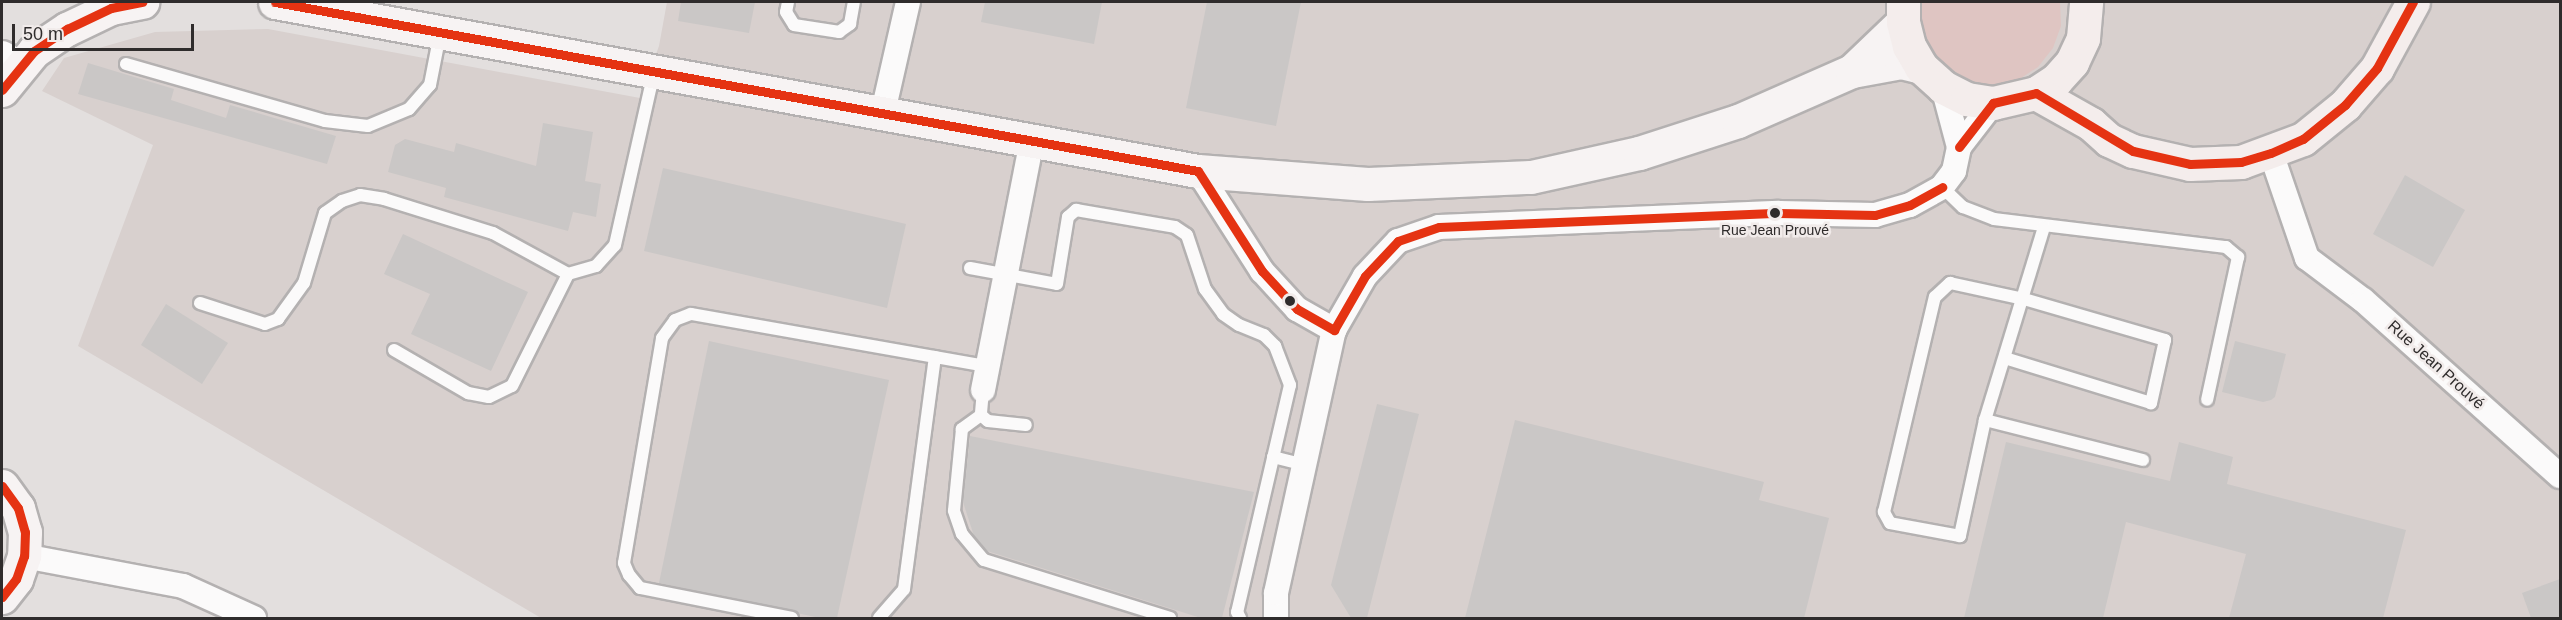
<!DOCTYPE html>
<meta charset="utf-8">
<style>
body{margin:0}
#map{position:relative;width:2562px;height:620px;overflow:hidden;background:#e3dfde;font-family:Helvetica,sans-serif}
div>[style]{position:absolute}
.built>*{inset:0;background:#d8d0ce}
.green>*{inset:0;background:#dfc5c2}
.building>*{inset:0;background:#cac7c6}
.roads{filter:drop-shadow(2px 0 #b4b1b1) drop-shadow(-2px 0 #b4b1b1) drop-shadow(0 2px #b4b1b1) drop-shadow(0 -2px #b4b1b1)}
.service>*{height:12px;margin:-6px;padding:0 6px;transform-origin:6px;border-radius:6px;background:#fbfafa}
.minor>*{height:24px;margin:-12px;padding:0 12px;transform-origin:12px;border-radius:12px;background:#fbfafa}
.tertiary>*{height:30px;margin:-15px;padding:0 15px;transform-origin:15px;border-radius:15px;background:#fbfafa}
.secondary>*{height:33px;margin:-16.5px;padding:0 16.5px;transform-origin:16.5px;border-radius:16.5px;background:#f7f3f3}
.primary>*{height:33px;margin:-16.5px;padding:0 16.5px;transform-origin:16.5px;border-radius:16.5px;background:#f4edec}
.bus-1>*{height:9px;margin:-4.5px;padding:0 4.5px;transform-origin:4.5px;border-radius:4.5px;background:#e53312}
.dots>*{width:16px;height:16px;translate:-50% -50%;box-sizing:border-box;border:3px solid #f1ebea;border-radius:50%}
span{translate:-50% -50%;white-space:nowrap;text-align:center;line-height:1.15;-webkit-text-stroke:5px #f1ebea;paint-order:stroke}
.bus-label{font-size:14px;color:#2f2c2c}
.street-label{font-size:16px;color:#2f2c2c}
.frame{position:absolute;inset:0;border:3px solid #2f2c2c;pointer-events:none}
.scale{position:absolute;left:12px;top:24px;width:182px;height:27px;box-sizing:border-box;border:3px solid #2f2c2c;border-top:0;padding-left:8px;font-size:18px;line-height:21px;white-space:nowrap;color:#2f2c2c;-webkit-text-stroke:4px #f1ebea;paint-order:stroke}
</style>
<div id="map">
<div class="built">
<i style="clip-path:polygon(667px 2px,2560px 2px,2560px 618px,541px 618px,78px 346px,153px 145px,42px 91px,64px 58px,155px 32px,268px 29px,640px 98px,659px 46px)"></i>
</div>
<div class="green">
<i style="clip-path:polygon(1920px 2px,2060px 2px,2061px 26px,2053px 48px,2038px 67px,2018px 80px,1995px 86px,1971px 83px,1949px 73px,1932px 57px,1921px 35px)"></i>
</div>
<div class="building">
<i style="clip-path:polygon(681px 2px,755px 2px,749px 33px,678px 21px)"></i>
<i style="clip-path:polygon(985px 2px,1102px 2px,1094px 44px,981px 22px)"></i>
<i style="clip-path:polygon(1207px 2px,1301px 2px,1276px 126px,1186px 108px)"></i>
<i style="clip-path:polygon(88px 63px,174px 89px,171px 100px,226px 118px,230px 105px,336px 136px,327px 164px,78px 94px)"></i>
<i style="clip-path:polygon(543px 123px,593px 132px,585px 181px,601px 184px,596px 217px,573px 212px,568px 231px,444px 197px,446px 188px,388px 172px,395px 145px,405px 139px,454px 152px,456px 143px,536px 166px)"></i>
<i style="clip-path:polygon(663px 168px,906px 224px,887px 308px,644px 251px)"></i>
<i style="clip-path:polygon(2405px 175px,2465px 210px,2433px 267px,2373px 234px)"></i>
<i style="clip-path:polygon(403px 234px,528px 292px,491px 371px,411px 334px,430px 294px,384px 274px)"></i>
<i style="clip-path:polygon(166px 304px,228px 343px,202px 384px,141px 345px)"></i>
<i style="clip-path:polygon(709px 341px,889px 380px,837px 618px,820px 618px,659px 583px)"></i>
<i style="clip-path:polygon(2235px 341px,2286px 354px,2275px 397px,2271px 400px,2263px 402px,2222px 392px)"></i>
<i style="clip-path:polygon(1377px 404px,1419px 414px,1367px 618px,1351px 618px,1331px 585px)"></i>
<i style="clip-path:polygon(1515px 420px,1764px 482px,1759px 500px,1829px 518px,1804px 618px,1465px 618px)"></i>
<i style="clip-path:polygon(970px 436px,1254px 492px,1222px 618px,1201px 618px,987px 551px,974px 536px,963px 502px)"></i>
<i style="clip-path:polygon(2006px 442px,2170px 481px,2179px 442px,2233px 457px,2227px 484px,2406px 530px,2383px 618px,2229px 618px,2246px 554px,2126px 522px,2103px 618px,1964px 618px)"></i>
<i style="clip-path:polygon(2560px 579px,2560px 618px,2531px 618px,2522px 593px)"></i>
</div>
<div class="roads">
<div class="service">
<i style="left:788px;top:2px;width:10px;rotate:101deg"></i>
<i style="left:786px;top:12px;width:15px;rotate:58deg"></i>
<i style="left:794px;top:25px;width:46px;rotate:8.8deg"></i>
<i style="left:839px;top:32px;width:14px;rotate:-36deg"></i>
<i style="left:850px;top:24px;width:22px;rotate:-80deg"></i>
<i style="left:126px;top:64px;width:207px;rotate:16deg"></i>
<i style="left:325px;top:121px;width:43px;rotate:6.6deg"></i>
<i style="left:368px;top:126px;width:44px;rotate:-22.5deg"></i>
<i style="left:409px;top:109px;width:32px;rotate:-49deg"></i>
<i style="left:430px;top:85px;width:52px;rotate:-78.9deg"></i>
<i style="left:1942px;top:187px;width:29px;rotate:44deg"></i>
<i style="left:1963px;top:207px;width:33px;rotate:21deg"></i>
<i style="left:1994px;top:219px;width:234px;rotate:6.9deg"></i>
<i style="left:2226px;top:247px;width:16px;rotate:40deg"></i>
<i style="left:2238px;top:257px;width:146px;rotate:102.2deg"></i>
<i style="left:2044px;top:227px;width:202px;rotate:107deg"></i>
<i style="left:1985px;top:420px;width:163px;rotate:14.2deg"></i>
<i style="left:970px;top:268px;width:88px;rotate:10.4deg"></i>
<i style="left:1057px;top:284px;width:68px;rotate:-80.7deg"></i>
<i style="left:1068px;top:217px;width:11px;rotate:-41deg"></i>
<i style="left:1076px;top:210px;width:100px;rotate:9.7deg"></i>
<i style="left:1175px;top:227px;width:14px;rotate:34deg"></i>
<i style="left:1187px;top:235px;width:57px;rotate:71.6deg"></i>
<i style="left:1205px;top:289px;width:31px;rotate:54deg"></i>
<i style="left:1223px;top:314px;width:19px;rotate:35deg"></i>
<i style="left:1239px;top:325px;width:27px;rotate:22deg"></i>
<i style="left:1264px;top:335px;width:16px;rotate:45deg"></i>
<i style="left:1275px;top:346px;width:42px;rotate:69deg"></i>
<i style="left:1290px;top:385px;width:233px;rotate:103.1deg"></i>
<i style="left:1237px;top:612px;width:7px;rotate:63deg"></i>
<i style="left:200px;top:303px;width:68px;rotate:17.9deg"></i>
<i style="left:265px;top:324px;width:14px;rotate:-21deg"></i>
<i style="left:278px;top:319px;width:44px;rotate:-54.2deg"></i>
<i style="left:304px;top:283px;width:73px;rotate:-73.3deg"></i>
<i style="left:325px;top:213px;width:21px;rotate:-35deg"></i>
<i style="left:342px;top:201px;width:19px;rotate:-18deg"></i>
<i style="left:360px;top:195px;width:24px;rotate:9deg"></i>
<i style="left:384px;top:199px;width:114px;rotate:17.3deg"></i>
<i style="left:493px;top:233px;width:85px;rotate:28.7deg"></i>
<i style="left:568px;top:274px;width:29px;rotate:-16deg"></i>
<i style="left:596px;top:266px;width:28px;rotate:-48deg"></i>
<i style="left:615px;top:245px;width:177px;rotate:-77.3deg"></i>
<i style="left:394px;top:350px;width:86px;rotate:30.2deg"></i>
<i style="left:468px;top:393px;width:21px;rotate:11deg"></i>
<i style="left:489px;top:397px;width:25px;rotate:-26deg"></i>
<i style="left:512px;top:386px;width:125px;rotate:-63.4deg"></i>
<i style="left:983px;top:390px;width:25px;rotate:95deg"></i>
<i style="left:981px;top:415px;width:9px;rotate:41deg"></i>
<i style="left:988px;top:421px;width:38px;rotate:6deg"></i>
<i style="left:981px;top:415px;width:24px;rotate:144deg"></i>
<i style="left:962px;top:429px;width:82px;rotate:95.6deg"></i>
<i style="left:954px;top:511px;width:24px;rotate:71deg"></i>
<i style="left:962px;top:534px;width:34px;rotate:50deg"></i>
<i style="left:984px;top:560px;width:195px;rotate:17.3deg"></i>
<i style="left:1985px;top:420px;width:119px;rotate:102.2deg"></i>
<i style="left:1960px;top:536px;width:71px;rotate:-169.5deg"></i>
<i style="left:1890px;top:523px;width:13px;rotate:-119deg"></i>
<i style="left:1884px;top:512px;width:221px;rotate:-76.7deg"></i>
<i style="left:1935px;top:297px;width:21px;rotate:-43deg"></i>
<i style="left:1950px;top:283px;width:76px;rotate:12.2deg"></i>
<i style="left:2024px;top:299px;width:147px;rotate:16.2deg"></i>
<i style="left:2165px;top:340px;width:65px;rotate:102.5deg"></i>
<i style="left:2151px;top:403px;width:153px;rotate:-162.9deg"></i>
<i style="left:1273px;top:457px;width:32px;rotate:14deg"></i>
<i style="left:792px;top:618px;width:155px;rotate:-168.8deg"></i>
<i style="left:640px;top:588px;width:17px;rotate:-130deg"></i>
<i style="left:629px;top:575px;width:13px;rotate:-113deg"></i>
<i style="left:624px;top:563px;width:228px;rotate:-80.4deg"></i>
<i style="left:662px;top:338px;width:22px;rotate:-54deg"></i>
<i style="left:675px;top:320px;width:17px;rotate:-21deg"></i>
<i style="left:691px;top:314px;width:300px;rotate:10deg"></i>
<i style="left:879px;top:618px;width:38px;rotate:-49deg"></i>
<i style="left:904px;top:589px;width:234px;rotate:-82.4deg"></i>
</div>
<div class="minor">
<i style="left:1943px;top:87px;width:62px;rotate:75.1deg"></i>
<i style="left:883px;top:112px;width:113px;rotate:-77.2deg"></i>
<i style="left:2271px;top:153px;width:111px;rotate:71.1deg"></i>
<i style="left:2307px;top:258px;width:70px;rotate:36.9deg"></i>
<i style="left:2363px;top:300px;width:264px;rotate:41.8deg"></i>
<i style="left:1198px;top:171px;width:119px;rotate:57.4deg"></i>
<i style="left:1262px;top:271px;width:52px;rotate:47.4deg"></i>
<i style="left:1297px;top:309px;width:43px;rotate:29.6deg"></i>
<i style="left:983px;top:390px;width:255px;rotate:-78.9deg"></i>
<i style="left:24px;top:556px;width:162px;rotate:10.7deg"></i>
<i style="left:183px;top:586px;width:78px;rotate:24.3deg"></i>
<i style="left:1276px;top:618px;width:25px;rotate:-90deg"></i>
<i style="left:1276px;top:593px;width:269px;rotate:-77.6deg"></i>
<i style="left:1334px;top:330px;width:62px;rotate:-60.1deg"></i>
<i style="left:1365px;top:276px;width:48px;rotate:-46.7deg"></i>
<i style="left:1398px;top:241px;width:43px;rotate:-18.9deg"></i>
<i style="left:1439px;top:227px;width:340px;rotate:-2.4deg"></i>
<i style="left:1779px;top:213px;width:96px;rotate:1.2deg"></i>
<i style="left:1875px;top:215px;width:36px;rotate:-16deg"></i>
<i style="left:1910px;top:205px;width:37px;rotate:-29deg"></i>
<i style="left:1942px;top:187px;width:20px;rotate:-53deg"></i>
<i style="left:1954px;top:171px;width:25px;rotate:-78deg"></i>
<i style="left:1959px;top:147px;width:56px;rotate:-52.3deg"></i>
</div>
<div class="tertiary">
<i style="left:2px;top:56px;width:20px;rotate:30deg"></i>
</div>
<div class="secondary">
<i style="left:275px;top:2px;width:938px;rotate:10.38deg"></i>
<i style="left:1198px;top:171px;width:170px;rotate:4.4deg"></i>
<i style="left:1368px;top:184px;width:163px;rotate:-2.5deg"></i>
<i style="left:1531px;top:177px;width:111px;rotate:-12.5deg"></i>
<i style="left:1639px;top:153px;width:104px;rotate:-17.9deg"></i>
<i style="left:1738px;top:121px;width:124px;rotate:-23.7deg"></i>
<i style="left:1852px;top:71px;width:50px;rotate:-10.4deg"></i>
<i style="left:1901px;top:62px;width:21px;rotate:14deg"></i>
<i style="left:1852px;top:71px;width:71px;rotate:-43.9deg"></i>
<i style="left:2px;top:90px;width:50px;rotate:-50.6deg"></i>
<i style="left:34px;top:51px;width:40px;rotate:-34deg"></i>
<i style="left:67px;top:29px;width:49px;rotate:-25.5deg"></i>
<i style="left:111px;top:8px;width:32px;rotate:-11deg"></i>
<i style="left:2px;top:486px;width:27px;rotate:54deg"></i>
<i style="left:18px;top:508px;width:25px;rotate:74deg"></i>
<i style="left:25px;top:532px;width:24px;rotate:92deg"></i>
<i style="left:24px;top:556px;width:24px;rotate:109deg"></i>
<i style="left:16px;top:579px;width:23px;rotate:128deg"></i>
</div>
<div class="primary">
<i style="left:1903px;top:2px;width:20px;rotate:90deg"></i>
<i style="left:1903px;top:22px;width:25px;rotate:76deg"></i>
<i style="left:1909px;top:46px;width:24px;rotate:60deg"></i>
<i style="left:1921px;top:67px;width:30px;rotate:42deg"></i>
<i style="left:1943px;top:87px;width:27px;rotate:27deg"></i>
<i style="left:1967px;top:99px;width:26px;rotate:9deg"></i>
<i style="left:1993px;top:103px;width:44px;rotate:-13.1deg"></i>
<i style="left:2036px;top:93px;width:24px;rotate:-33deg"></i>
<i style="left:2056px;top:80px;width:24px;rotate:-48deg"></i>
<i style="left:2072px;top:62px;width:26px;rotate:-65deg"></i>
<i style="left:2083px;top:38px;width:36px;rotate:-85deg"></i>
<i style="left:2036px;top:93px;width:63px;rotate:29.4deg"></i>
<i style="left:2091px;top:124px;width:24px;rotate:42deg"></i>
<i style="left:2109px;top:140px;width:26px;rotate:25deg"></i>
<i style="left:2133px;top:151px;width:58px;rotate:12.8deg"></i>
<i style="left:2190px;top:164px;width:51px;rotate:-2.2deg"></i>
<i style="left:2241px;top:162px;width:66px;rotate:-20.4deg"></i>
<i style="left:2303px;top:139px;width:54px;rotate:-39deg"></i>
<i style="left:2345px;top:105px;width:49px;rotate:-49.1deg"></i>
<i style="left:2377px;top:68px;width:75px;rotate:-61.4deg"></i>
</div>
</div>
<div class="bus-1">
<i style="left:275px;top:2px;width:938px;rotate:10.38deg"></i>
<i style="left:1198px;top:171px;width:119px;rotate:57.4deg"></i>
<i style="left:1262px;top:271px;width:52px;rotate:47.4deg"></i>
<i style="left:1297px;top:309px;width:43px;rotate:29.6deg"></i>
<i style="left:1334px;top:330px;width:62px;rotate:-60.1deg"></i>
<i style="left:1365px;top:276px;width:48px;rotate:-46.7deg"></i>
<i style="left:1398px;top:241px;width:43px;rotate:-18.9deg"></i>
<i style="left:1439px;top:227px;width:340px;rotate:-2.4deg"></i>
<i style="left:1779px;top:213px;width:96px;rotate:1.2deg"></i>
<i style="left:1875px;top:215px;width:36px;rotate:-16deg"></i>
<i style="left:1910px;top:205px;width:37px;rotate:-29deg"></i>
<i style="left:2px;top:90px;width:50px;rotate:-50.6deg"></i>
<i style="left:34px;top:51px;width:40px;rotate:-34deg"></i>
<i style="left:67px;top:29px;width:49px;rotate:-25.5deg"></i>
<i style="left:111px;top:8px;width:32px;rotate:-11deg"></i>
<i style="left:1959px;top:147px;width:56px;rotate:-52.3deg"></i>
<i style="left:1993px;top:103px;width:44px;rotate:-13.1deg"></i>
<i style="left:2036px;top:93px;width:113px;rotate:30.9deg"></i>
<i style="left:2133px;top:151px;width:58px;rotate:12.8deg"></i>
<i style="left:2190px;top:164px;width:51px;rotate:-2.2deg"></i>
<i style="left:2241px;top:162px;width:31px;rotate:-17deg"></i>
<i style="left:2271px;top:153px;width:35px;rotate:-24deg"></i>
<i style="left:2303px;top:139px;width:54px;rotate:-39deg"></i>
<i style="left:2345px;top:105px;width:49px;rotate:-49.1deg"></i>
<i style="left:2377px;top:68px;width:75px;rotate:-61.4deg"></i>
<i style="left:2px;top:486px;width:27px;rotate:54deg"></i>
<i style="left:18px;top:508px;width:25px;rotate:74deg"></i>
<i style="left:25px;top:532px;width:24px;rotate:92deg"></i>
<i style="left:24px;top:556px;width:24px;rotate:109deg"></i>
<i style="left:16px;top:579px;width:23px;rotate:128deg"></i>
</div>
<div class="dots">
<i style="left:1775px;top:213px;background:#2f2c2c"></i>
<i style="left:1290px;top:301px;background:#2f2c2c"></i>
</div>
<div class="bus-label">
<span style="left:1775px;top:230px">Rue Jean Prouvé</span>
</div>
<div class="street-label">
<span style="left:2436px;top:365px;rotate:42deg">Rue Jean Prouvé</span>
</div>
<div class="frame"></div>
<div class="scale">50 m</div>
</div>
